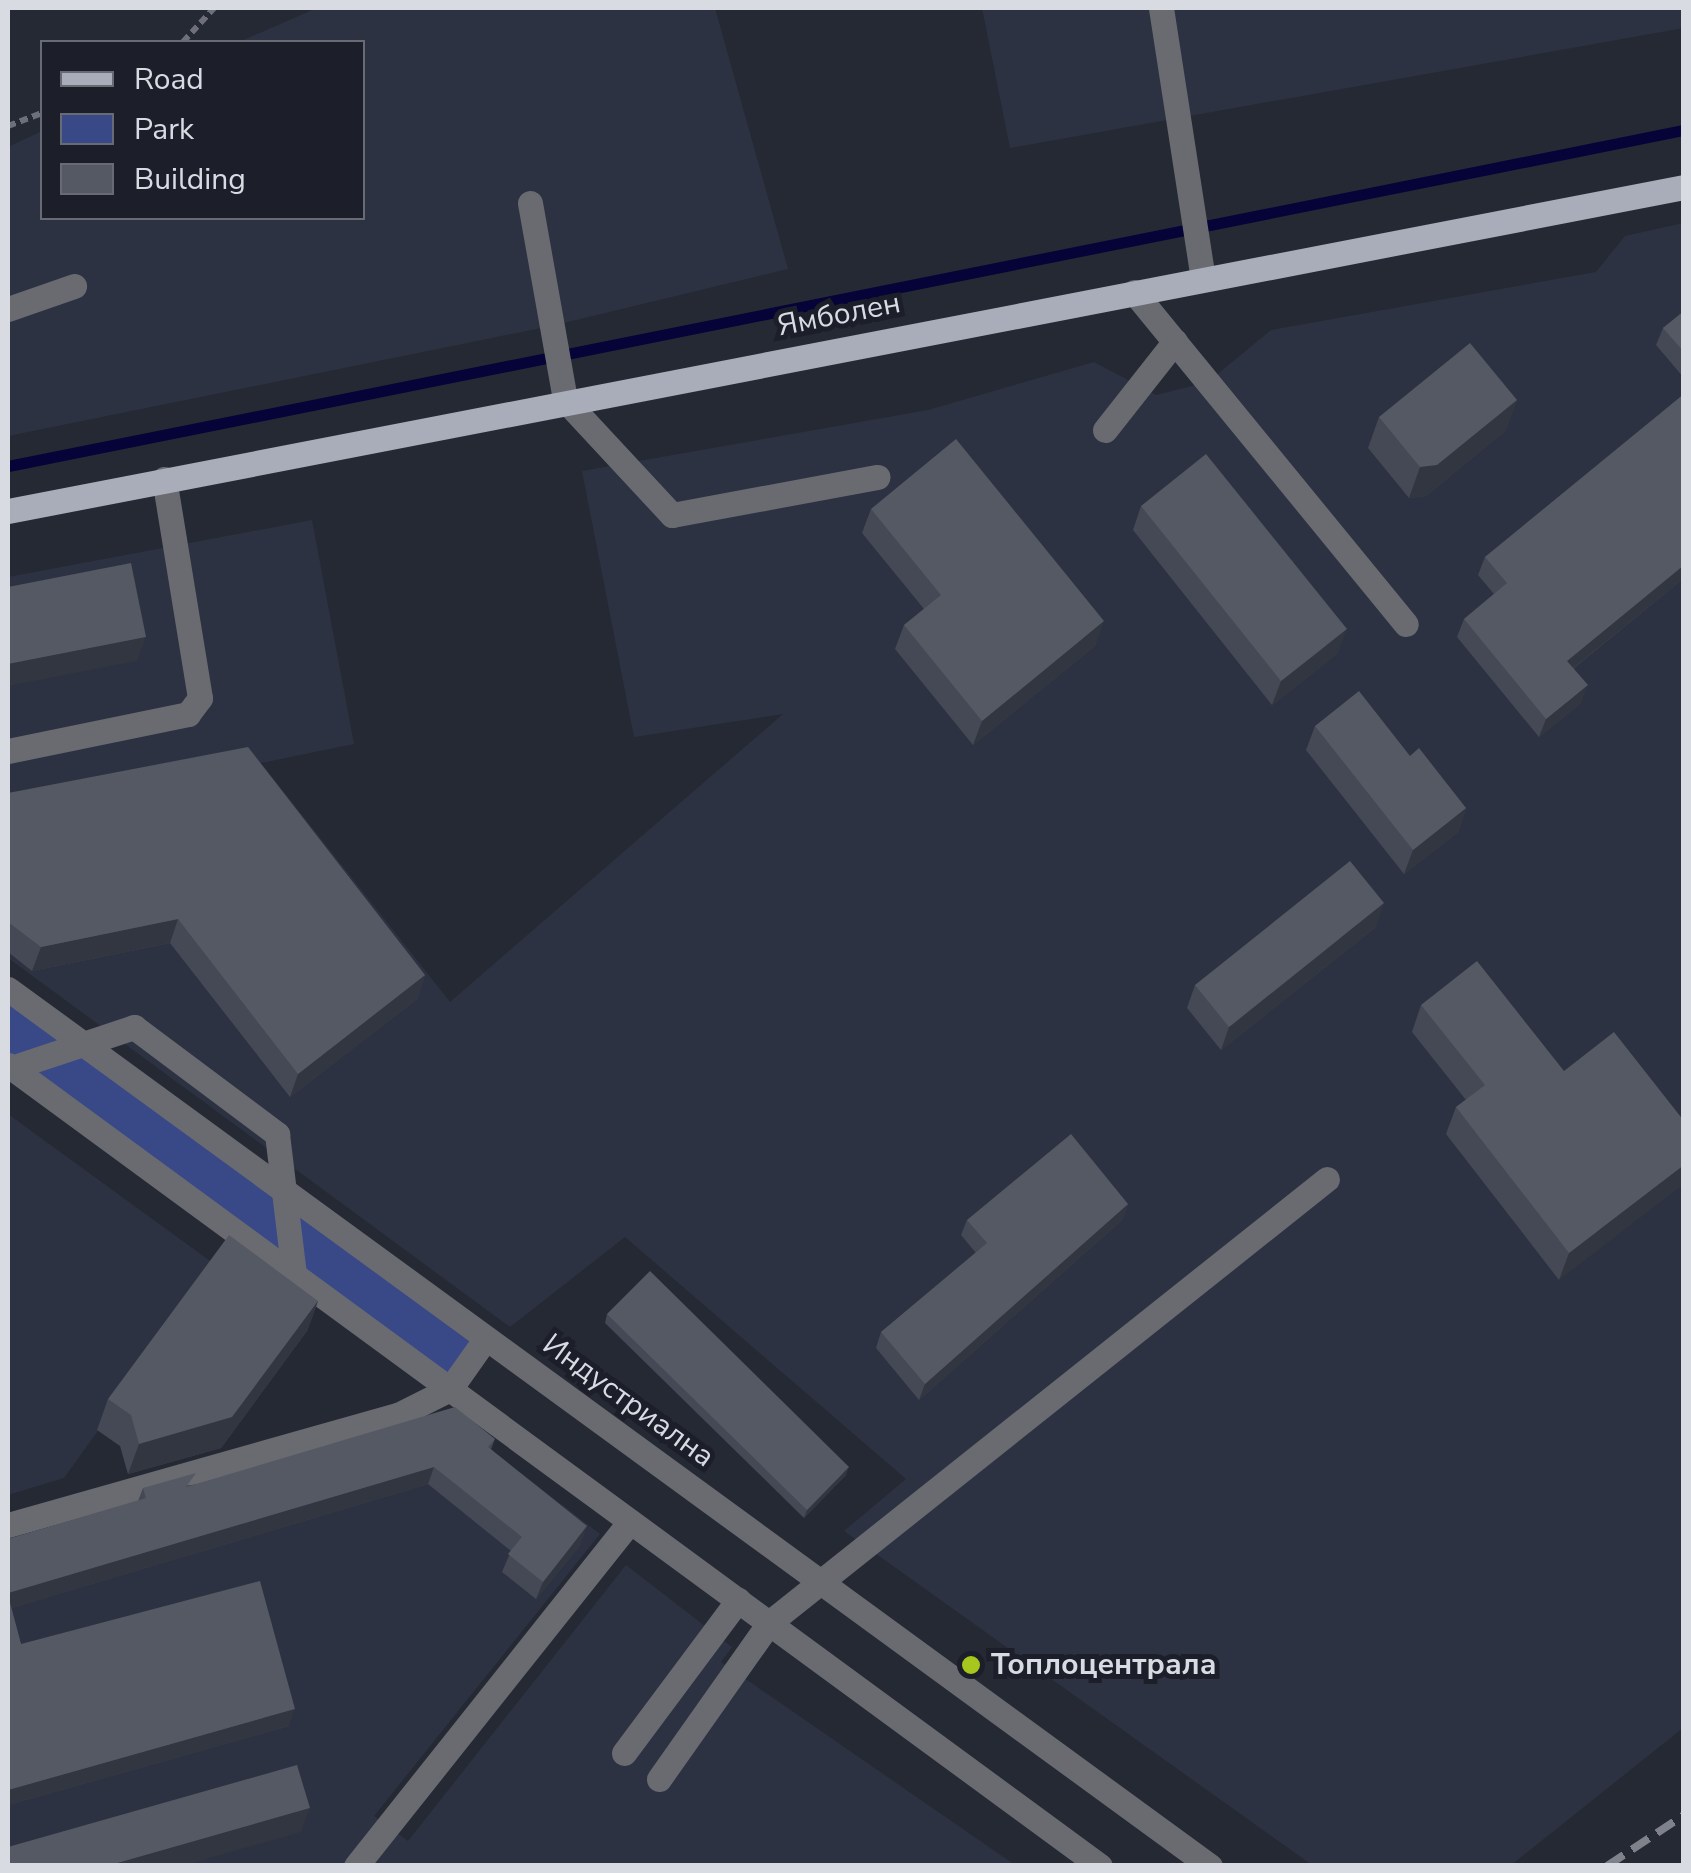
<!DOCTYPE html>
<meta charset="utf-8">
<style>
body{margin:0}
#map{position:relative;width:1691px;height:1873px;overflow:hidden;background:#252934;font-family:"Nunito Sans",sans-serif}
div>[style]{position:absolute}
.built>*{inset:0;background:#2d3242}
.green>*{inset:0;background:#394887}
.stream>*{height:11px;margin:-5.5px;padding:0 5.5px;transform-origin:5.5px;border-radius:5.5px;background:#050338}
.path>*{height:6px;margin-top:-3px;transform-origin:0;background:repeating-linear-gradient(90deg,#6d707a 0 8px,transparent 0 13px)}
.minor>*{height:25px;margin:-12.5px;padding:0 12.5px;transform-origin:12.5px;border-radius:12.5px;background:#696b71}
.major>*{height:25px;margin:-12.5px;padding:0 12.5px;transform-origin:12.5px;border-radius:12.5px;background:#a8adb9}
.rail>*{height:8px;margin-top:-4px;transform-origin:0;background:repeating-linear-gradient(90deg,#7f828b 0 20px,transparent 0 30px)}
.wall>*{inset:0;background:#454955}
.shaded-wall>*{inset:0;background:#323641}
.building>*{inset:0;background:#555964}
.dots>*{width:28px;height:28px;translate:-50% -50%;box-sizing:border-box;border:5px solid #1c1f2a;border-radius:50%}
span{translate:-50% -50%;white-space:nowrap;text-align:center;line-height:1.15;-webkit-text-stroke:10px #1c1f2a;paint-order:stroke}
.street-label{font-size:30px;color:#d9dbe3}
.poi-label{font-size:30px;color:#d9dbe3;font-weight:700}
.left{translate:0 -50%;text-align:left}
.frame{position:absolute;inset:0;border:10px solid #d9dbe3;pointer-events:none}
.legend{position:absolute;left:40px;top:40px;width:325px;height:180px;box-sizing:border-box;background:#1c1f2a;border:2px solid #686a74;margin:0;padding:12px 18px;list-style:none;font-size:30px;color:#d9dbe3}
.legend li{display:flex;align-items:center;gap:20px;height:50px}
.legend b{width:50px;border:2px solid #686a74}
</style>
<div id="map">
<div class="built">
<i style="clip-path:polygon(317px 8px,715px 8px,788px 269px,551px 326px,8px 436px,8px 147px,42px 131px,42px 218px,362px 218px,362px 42px,239px 42px)"></i>
<i style="clip-path:polygon(982px 8px,1683px 8px,1684px 28px,1010px 148px)"></i>
<i style="clip-path:polygon(1683px 223px,1683px 1728px,1511px 1865px,1312px 1865px,844px 1531px,906px 1479px,625px 1237px,510px 1327px,8px 958px,8px 577px,312px 520px,354px 744px,261px 763px,450px 1002px,783px 714px,634px 737px,582px 471px,928px 410px,1094px 362px,1156px 395px,1208px 382px,1271px 330px,1596px 272px,1625px 236px)"></i>
<i style="clip-path:polygon(8px 1114px,217px 1266px,64px 1478px,8px 1495px)"></i>
<i style="clip-path:polygon(445px 1414px,600px 1534px,374px 1816px,408px 1841px,626px 1565px,732px 1647px,721px 1662px,1015px 1865px,8px 1866px,8px 1545px)"></i>
</div>
<div class="green">
<i style="clip-path:polygon(8px 989px,486px 1338px,450px 1389px,8px 1065px)"></i>
</div>
<div class="stream">
<i style="left:8px;top:466px;width:1709px;rotate:-11.34deg"></i>
</div>
<div class="path">
<i style="left:183px;top:42px;width:46px;rotate:-47.6deg"></i>
<i style="left:8px;top:126px;width:36px;rotate:-21deg"></i>
</div>
<div class="minor">
<i style="left:1161px;top:8px;width:273px;rotate:81.2deg"></i>
<i style="left:530px;top:203px;width:200px;rotate:79.9deg"></i>
<i style="left:565px;top:400px;width:157px;rotate:47.1deg"></i>
<i style="left:672px;top:515px;width:209px;rotate:-10.5deg"></i>
<i style="left:1134px;top:292px;width:429px;rotate:50.7deg"></i>
<i style="left:8px;top:309px;width:70px;rotate:-19.2deg"></i>
<i style="left:1105px;top:430px;width:113px;rotate:-51.8deg"></i>
<i style="left:8px;top:751px;width:184px;rotate:-11.6deg"></i>
<i style="left:188px;top:714px;width:20px;rotate:-53deg"></i>
<i style="left:200px;top:698px;width:222px;rotate:-99.3deg"></i>
<i style="left:8px;top:989px;width:1488px;rotate:36.12deg"></i>
<i style="left:8px;top:1065px;width:1354px;rotate:36.26deg"></i>
<i style="left:11px;top:1068px;width:130px;rotate:-18.4deg"></i>
<i style="left:134px;top:1027px;width:179px;rotate:36.8deg"></i>
<i style="left:277px;top:1134px;width:142px;rotate:83.1deg"></i>
<i style="left:8px;top:1525px;width:405px;rotate:-15.8deg"></i>
<i style="left:398px;top:1415px;width:58px;rotate:-26.6deg"></i>
<i style="left:450px;top:1389px;width:62px;rotate:-54.8deg"></i>
<i style="left:624px;top:1753px;width:191px;rotate:-53.3deg"></i>
<i style="left:659px;top:1779px;width:191px;rotate:-54.8deg"></i>
<i style="left:769px;top:1623px;width:713px;rotate:-38.51deg"></i>
<i style="left:356px;top:1866px;width:440px;rotate:-51.5deg"></i>
</div>
<div class="major">
<i style="left:8px;top:511px;width:1707px;rotate:-10.94deg"></i>
</div>
<div class="rail">
<i style="left:1607px;top:1866px;width:92px;rotate:-33.5deg"></i>
</div>
<div class="wall">
<i style="clip-path:polygon(1684px 311px,1684px 378px,1656px 345px,1663px 328px)"></i>
<i style="clip-path:polygon(1684px 394px,1684px 578px,1574px 668px,1581px 703px,1539px 737px,1457px 637px,1464px 619px,1494px 594px,1478px 575px,1485px 557px)"></i>
<i style="clip-path:polygon(1517px 400px,1505px 431px,1426px 496px,1409px 498px,1368px 448px,1379px 417px)"></i>
<i style="clip-path:polygon(1141px 506px,1338px 653px,1272px 705px,1133px 530px)"></i>
<i style="clip-path:polygon(871px 509px,1096px 645px,973px 745px,895px 649px,904px 625px,924px 609px,862px 533px)"></i>
<i style="clip-path:polygon(1315px 726px,1410px 756px,1466px 808px,1458px 832px,1404px 874px,1306px 750px)"></i>
<i style="clip-path:polygon(8px 793px,425px 975px,417px 999px,290px 1097px,170px 943px,32px 971px,8px 952px)"></i>
<i style="clip-path:polygon(1376px 927px,1221px 1050px,1187px 1008px,1195px 985px)"></i>
<i style="clip-path:polygon(1421px 1005px,1564px 1071px,1684px 1121px,1559px 1280px,1446px 1134px,1456px 1107px,1466px 1100px,1412px 1032px)"></i>
<i style="clip-path:polygon(1128px 1204px,1122px 1220px,919px 1400px,876px 1348px,881px 1332px,976px 1253px,961px 1235px,967px 1220px)"></i>
<i style="clip-path:polygon(318px 1301px,307px 1331px,221px 1448px,128px 1474px,120px 1446px,97px 1430px,108px 1399px)"></i>
<i style="clip-path:polygon(607px 1314px,846px 1475px,804px 1518px,605px 1323px)"></i>
<i style="clip-path:polygon(495px 1439px,491px 1449px,581px 1544px,536px 1599px,502px 1572px,511px 1551px,428px 1484px,11px 1608px,21px 1644px,289px 1726px,8px 1805px,8px 1539px,138px 1501px,143px 1488px,191px 1485px)"></i>
</div>
<div class="shaded-wall">
<i style="clip-path:polygon(1517px 400px,1505px 431px,1426px 496px,1409px 498px,1420px 467px)"></i>
<i style="clip-path:polygon(1684px 565px,1684px 578px,1561px 678px,1567px 661px)"></i>
<i style="clip-path:polygon(1104px 621px,1096px 645px,973px 745px,982px 721px)"></i>
<i style="clip-path:polygon(1347px 629px,1338px 653px,1272px 705px,1281px 681px)"></i>
<i style="clip-path:polygon(146px 637px,137px 661px,8px 686px,8px 664px)"></i>
<i style="clip-path:polygon(1588px 685px,1581px 703px,1539px 737px,1546px 719px)"></i>
<i style="clip-path:polygon(1466px 808px,1458px 832px,1404px 874px,1413px 850px)"></i>
<i style="clip-path:polygon(1384px 903px,1376px 927px,1221px 1050px,1229px 1027px)"></i>
<i style="clip-path:polygon(178px 919px,170px 943px,32px 971px,41px 947px)"></i>
<i style="clip-path:polygon(425px 975px,417px 999px,290px 1097px,298px 1074px)"></i>
<i style="clip-path:polygon(1684px 1165px,1684px 1184px,1559px 1280px,1569px 1253px)"></i>
<i style="clip-path:polygon(1128px 1204px,1122px 1220px,919px 1400px,925px 1384px)"></i>
<i style="clip-path:polygon(318px 1301px,307px 1331px,221px 1448px,128px 1474px,139px 1444px)"></i>
<i style="clip-path:polygon(434px 1467px,428px 1484px,8px 1609px,8px 1593px)"></i>
<i style="clip-path:polygon(849px 1467px,846px 1475px,804px 1518px,807px 1510px)"></i>
<i style="clip-path:polygon(587px 1526px,581px 1544px,536px 1599px,543px 1582px)"></i>
<i style="clip-path:polygon(295px 1709px,289px 1726px,8px 1805px,8px 1790px)"></i>
<i style="clip-path:polygon(310px 1808px,301px 1832px,182px 1866px,107px 1866px)"></i>
</div>
<div class="building">
<i style="clip-path:polygon(1684px 311px,1684px 352px,1663px 328px)"></i>
<i style="clip-path:polygon(1470px 343px,1517px 400px,1437px 465px,1420px 467px,1379px 417px)"></i>
<i style="clip-path:polygon(1684px 394px,1684px 565px,1567px 661px,1588px 685px,1546px 719px,1464px 619px,1507px 583px,1485px 557px)"></i>
<i style="clip-path:polygon(956px 439px,1104px 621px,982px 721px,904px 625px,941px 595px,871px 509px)"></i>
<i style="clip-path:polygon(1206px 454px,1347px 629px,1281px 681px,1141px 506px)"></i>
<i style="clip-path:polygon(131px 563px,146px 637px,8px 664px,8px 587px)"></i>
<i style="clip-path:polygon(1359px 691px,1410px 756px,1419px 748px,1466px 808px,1413px 850px,1315px 726px)"></i>
<i style="clip-path:polygon(248px 747px,425px 975px,298px 1074px,178px 919px,41px 947px,8px 922px,8px 793px)"></i>
<i style="clip-path:polygon(1350px 861px,1384px 903px,1229px 1027px,1195px 985px)"></i>
<i style="clip-path:polygon(1477px 961px,1564px 1071px,1614px 1032px,1684px 1121px,1684px 1165px,1569px 1253px,1456px 1107px,1485px 1085px,1421px 1005px)"></i>
<i style="clip-path:polygon(1071px 1134px,1128px 1204px,925px 1384px,881px 1332px,987px 1243px,967px 1220px)"></i>
<i style="clip-path:polygon(229px 1235px,318px 1301px,232px 1417px,139px 1444px,131px 1415px,108px 1399px)"></i>
<i style="clip-path:polygon(650px 1271px,849px 1467px,807px 1510px,607px 1314px)"></i>
<i style="clip-path:polygon(455px 1407px,495px 1439px,488px 1447px,587px 1526px,543px 1582px,508px 1554px,522px 1537px,434px 1467px,8px 1593px,8px 1539px,146px 1498px,143px 1488px,196px 1473px,186px 1487px)"></i>
<i style="clip-path:polygon(260px 1581px,295px 1709px,8px 1790px,8px 1595px,21px 1644px)"></i>
<i style="clip-path:polygon(297px 1765px,310px 1808px,107px 1866px,8px 1866px,8px 1847px)"></i>
</div>
<div class="dots">
<i style="left:971px;top:1665px;background:#a7c71e"></i>
</div>
<div class="street-label">
<span style="left:839px;top:315px;rotate:-11deg">Ямболен</span>
<span style="left:628px;top:1401px;rotate:36deg">Индустриална</span>
</div>
<div class="poi-label">
<span class="left" style="left:991px;top:1665px">Топлоцентрала</span>
</div>
<div class="frame"></div>
<ul class="legend">
<li><b style="height:12px;background:#a8adb9"></b>Road</li>
<li><b style="height:28px;background:#394887"></b>Park</li>
<li><b style="height:28px;background:#555964"></b>Building</li>
</ul>
</div>
